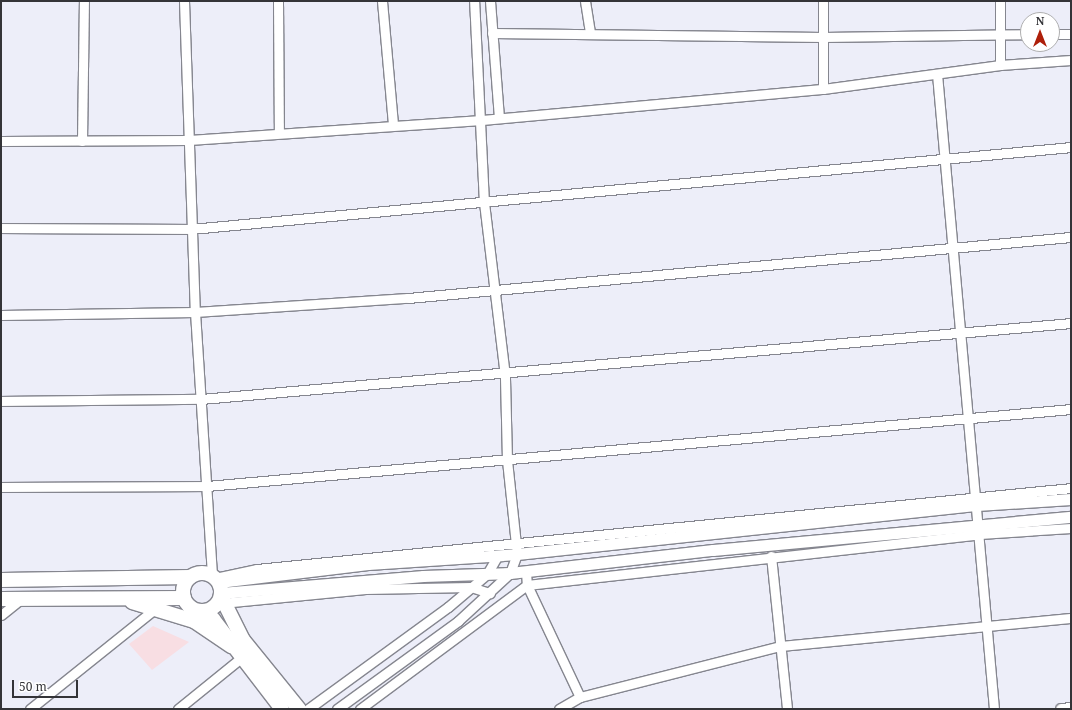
<!DOCTYPE html>
<style>
body{margin:0}
#map{position:relative;width:1072px;height:710px;overflow:hidden;background:#edeef9;font-family:"Noto Serif",serif}
div>[style]{position:absolute}
.education>*{inset:0;background:#f8dee3}
.roads{filter:drop-shadow(1px 0 #85868f) drop-shadow(-1px 0 #85868f) drop-shadow(0 1px #85868f) drop-shadow(0 -1px #85868f)}
.minor>*{height:9px;margin:-4.5px;padding:0 4.5px;transform-origin:4.5px;border-radius:4.5px;background:#fff}
.tertiary>*{height:11px;margin:-5.5px;padding:0 5.5px;transform-origin:5.5px;border-radius:5.5px;background:#fff}
.primary>*{height:14px;margin:-7px;padding:0 7px;transform-origin:7px;border-radius:7px;background:#fff}
.primary>.ring{margin:-7px;padding:0;box-sizing:content-box;background:none;border:14px solid #fff;border-radius:50%}
span{translate:-50% -50%;white-space:nowrap;text-align:center;line-height:1.15;-webkit-text-stroke:4px #fff;paint-order:stroke}
.frame{position:absolute;inset:0;border:2px solid #343438;pointer-events:none}
.north{position:absolute;left:1020px;top:12px;width:40px;height:40px;box-sizing:border-box;background:#fff;border:1px solid #aeaeaf;border-radius:50%;rotate:0deg;font-size:11px;font-weight:700;line-height:16px;text-align:center;color:#343438}
.north::after{content:'';display:block;margin:auto;width:14px;height:18px;background:#ae1f0a;clip-path:polygon(50% 0,100% 100%,50% 72%,0 100%)}
.scale{position:absolute;left:12px;top:680px;width:66px;height:18px;box-sizing:border-box;border:2px solid #343438;border-top:0;padding-left:5px;font-size:12px;line-height:14px;white-space:nowrap;color:#343438;-webkit-text-stroke:3px #fff;paint-order:stroke}
</style>
<div id="map">
<div class="education">
<i style="clip-path:polygon(153px 626px,189px 642px,152px 670px,129px 644px)"></i>
</div>
<div class="roads">
<div class="minor">
<i style="left:184px;top:1px;width:311px;rotate:88deg"></i>
<i style="left:195px;top:312px;width:265px;rotate:86.3deg"></i>
<i style="left:278px;top:1px;width:132px;rotate:89.6deg"></i>
<i style="left:382px;top:1px;width:123px;rotate:84.9deg"></i>
<i style="left:490px;top:1px;width:116px;rotate:85.6deg"></i>
<i style="left:585px;top:1px;width:33px;rotate:81deg"></i>
<i style="left:1000px;top:1px;width:64px;rotate:90deg"></i>
<i style="left:492px;top:33px;width:331px;rotate:0.7deg"></i>
<i style="left:823px;top:37px;width:205px;rotate:-0.8deg"></i>
<i style="left:1052px;top:34px;width:19px"></i>
<i style="left:937px;top:74px;width:638px;rotate:84.87deg"></i>
<i style="left:823px;top:89px;width:88px;rotate:-90deg"></i>
<i style="left:1px;top:141px;width:188px;rotate:-0.3deg"></i>
<i style="left:189px;top:140px;width:293px;rotate:-3.9deg"></i>
<i style="left:481px;top:120px;width:343px;rotate:-5.2deg"></i>
<i style="left:823px;top:89px;width:179px;rotate:-7.7deg"></i>
<i style="left:1000px;top:65px;width:71px;rotate:-4deg"></i>
<i style="left:82px;top:141px;width:140px;rotate:-89.2deg"></i>
<i style="left:1px;top:228px;width:190px;rotate:0.3deg"></i>
<i style="left:191px;top:229px;width:884px;rotate:-5.32deg"></i>
<i style="left:1px;top:315px;width:194px;rotate:-0.9deg"></i>
<i style="left:195px;top:312px;width:213px;rotate:-3.8deg"></i>
<i style="left:408px;top:298px;width:666px;rotate:-5.26deg"></i>
<i style="left:1px;top:401px;width:200px;rotate:-0.6deg"></i>
<i style="left:201px;top:399px;width:873px;rotate:-4.99deg"></i>
<i style="left:1px;top:487px;width:206px;rotate:-0.3deg"></i>
<i style="left:207px;top:486px;width:867px;rotate:-5.09deg"></i>
<i style="left:771px;top:556px;width:154px;rotate:84deg"></i>
<i style="left:526px;top:572px;width:13px;rotate:86deg"></i>
<i style="left:527px;top:585px;width:124px;rotate:64.7deg"></i>
<i style="left:215px;top:578px;width:43px;rotate:-12.1deg"></i>
<i style="left:257px;top:569px;width:818px;rotate:-5.68deg"></i>
<i style="left:222px;top:603px;width:144px;rotate:-5.6deg"></i>
<i style="left:365px;top:589px;width:106px;rotate:-1.1deg"></i>
<i style="left:471px;top:587px;width:20px;rotate:18deg"></i>
<i style="left:1px;top:615px;width:26px;rotate:-39deg"></i>
<i style="left:30px;top:709px;width:161px;rotate:-38.7deg"></i>
<i style="left:178px;top:709px;width:81px;rotate:-39deg"></i>
<i style="left:308px;top:709px;width:173px;rotate:-36.1deg"></i>
<i style="left:448px;top:607px;width:51px;rotate:-40.2deg"></i>
<i style="left:487px;top:574px;width:22px;rotate:-60deg"></i>
<i style="left:337px;top:709px;width:150px;rotate:-36deg"></i>
<i style="left:458px;top:621px;width:71px;rotate:-42.7deg"></i>
<i style="left:510px;top:573px;width:20px;rotate:-70deg"></i>
<i style="left:517px;top:554px;width:95px;rotate:-96.1deg"></i>
<i style="left:507px;top:460px;width:84px;rotate:-91.4deg"></i>
<i style="left:505px;top:376px;width:174px;rotate:-96.9deg"></i>
<i style="left:484px;top:203px;width:202px;rotate:-92.8deg"></i>
<i style="left:360px;top:709px;width:208px;rotate:-36.6deg"></i>
<i style="left:527px;top:585px;width:456px;rotate:-6.4deg"></i>
<i style="left:980px;top:534px;width:91px;rotate:-3.8deg"></i>
<i style="left:559px;top:709px;width:24px;rotate:-30deg"></i>
<i style="left:580px;top:697px;width:206px;rotate:-14.3deg"></i>
<i style="left:780px;top:646px;width:292px;rotate:-5.5deg"></i>
</div>
<div class="tertiary">
<i style="left:219px;top:582px;width:150px;rotate:-6.9deg"></i>
<i style="left:368px;top:564px;width:149px;rotate:-3.8deg"></i>
<i style="left:517px;top:554px;width:463px;rotate:-6.1deg"></i>
<i style="left:977px;top:505px;width:94px;rotate:-3.7deg"></i>
<i style="left:221px;top:593px;width:203px;rotate:-4.8deg"></i>
<i style="left:423px;top:576px;width:87px;rotate:-2deg"></i>
<i style="left:510px;top:573px;width:204px;rotate:-6.5deg"></i>
<i style="left:713px;top:550px;width:360px;rotate:-5.3deg"></i>
<i style="left:1061px;top:709px;width:10px;rotate:-6deg"></i>
</div>
<div class="primary">
<i class="ring" style="left:183px;top:573px;width:24px;height:24px"></i>
<i style="left:1px;top:580px;width:189px;rotate:-0.9deg"></i>
<i style="left:221px;top:596px;width:49px;rotate:63.4deg"></i>
<i style="left:243px;top:640px;width:89px;rotate:50.9deg"></i>
<i style="left:1px;top:599px;width:183px;rotate:-0.3deg"></i>
<i style="left:132px;top:602px;width:65px;rotate:17deg"></i>
<i style="left:194px;top:621px;width:45px;rotate:34deg"></i>
<i style="left:202px;top:611px;width:14px;rotate:36deg"></i>
<i style="left:213px;top:619px;width:113px;rotate:52.5deg"></i>
</div>
</div>
<div class="frame"></div>
<div class="north">N</div>
<div class="scale">50 m</div>
</div>
